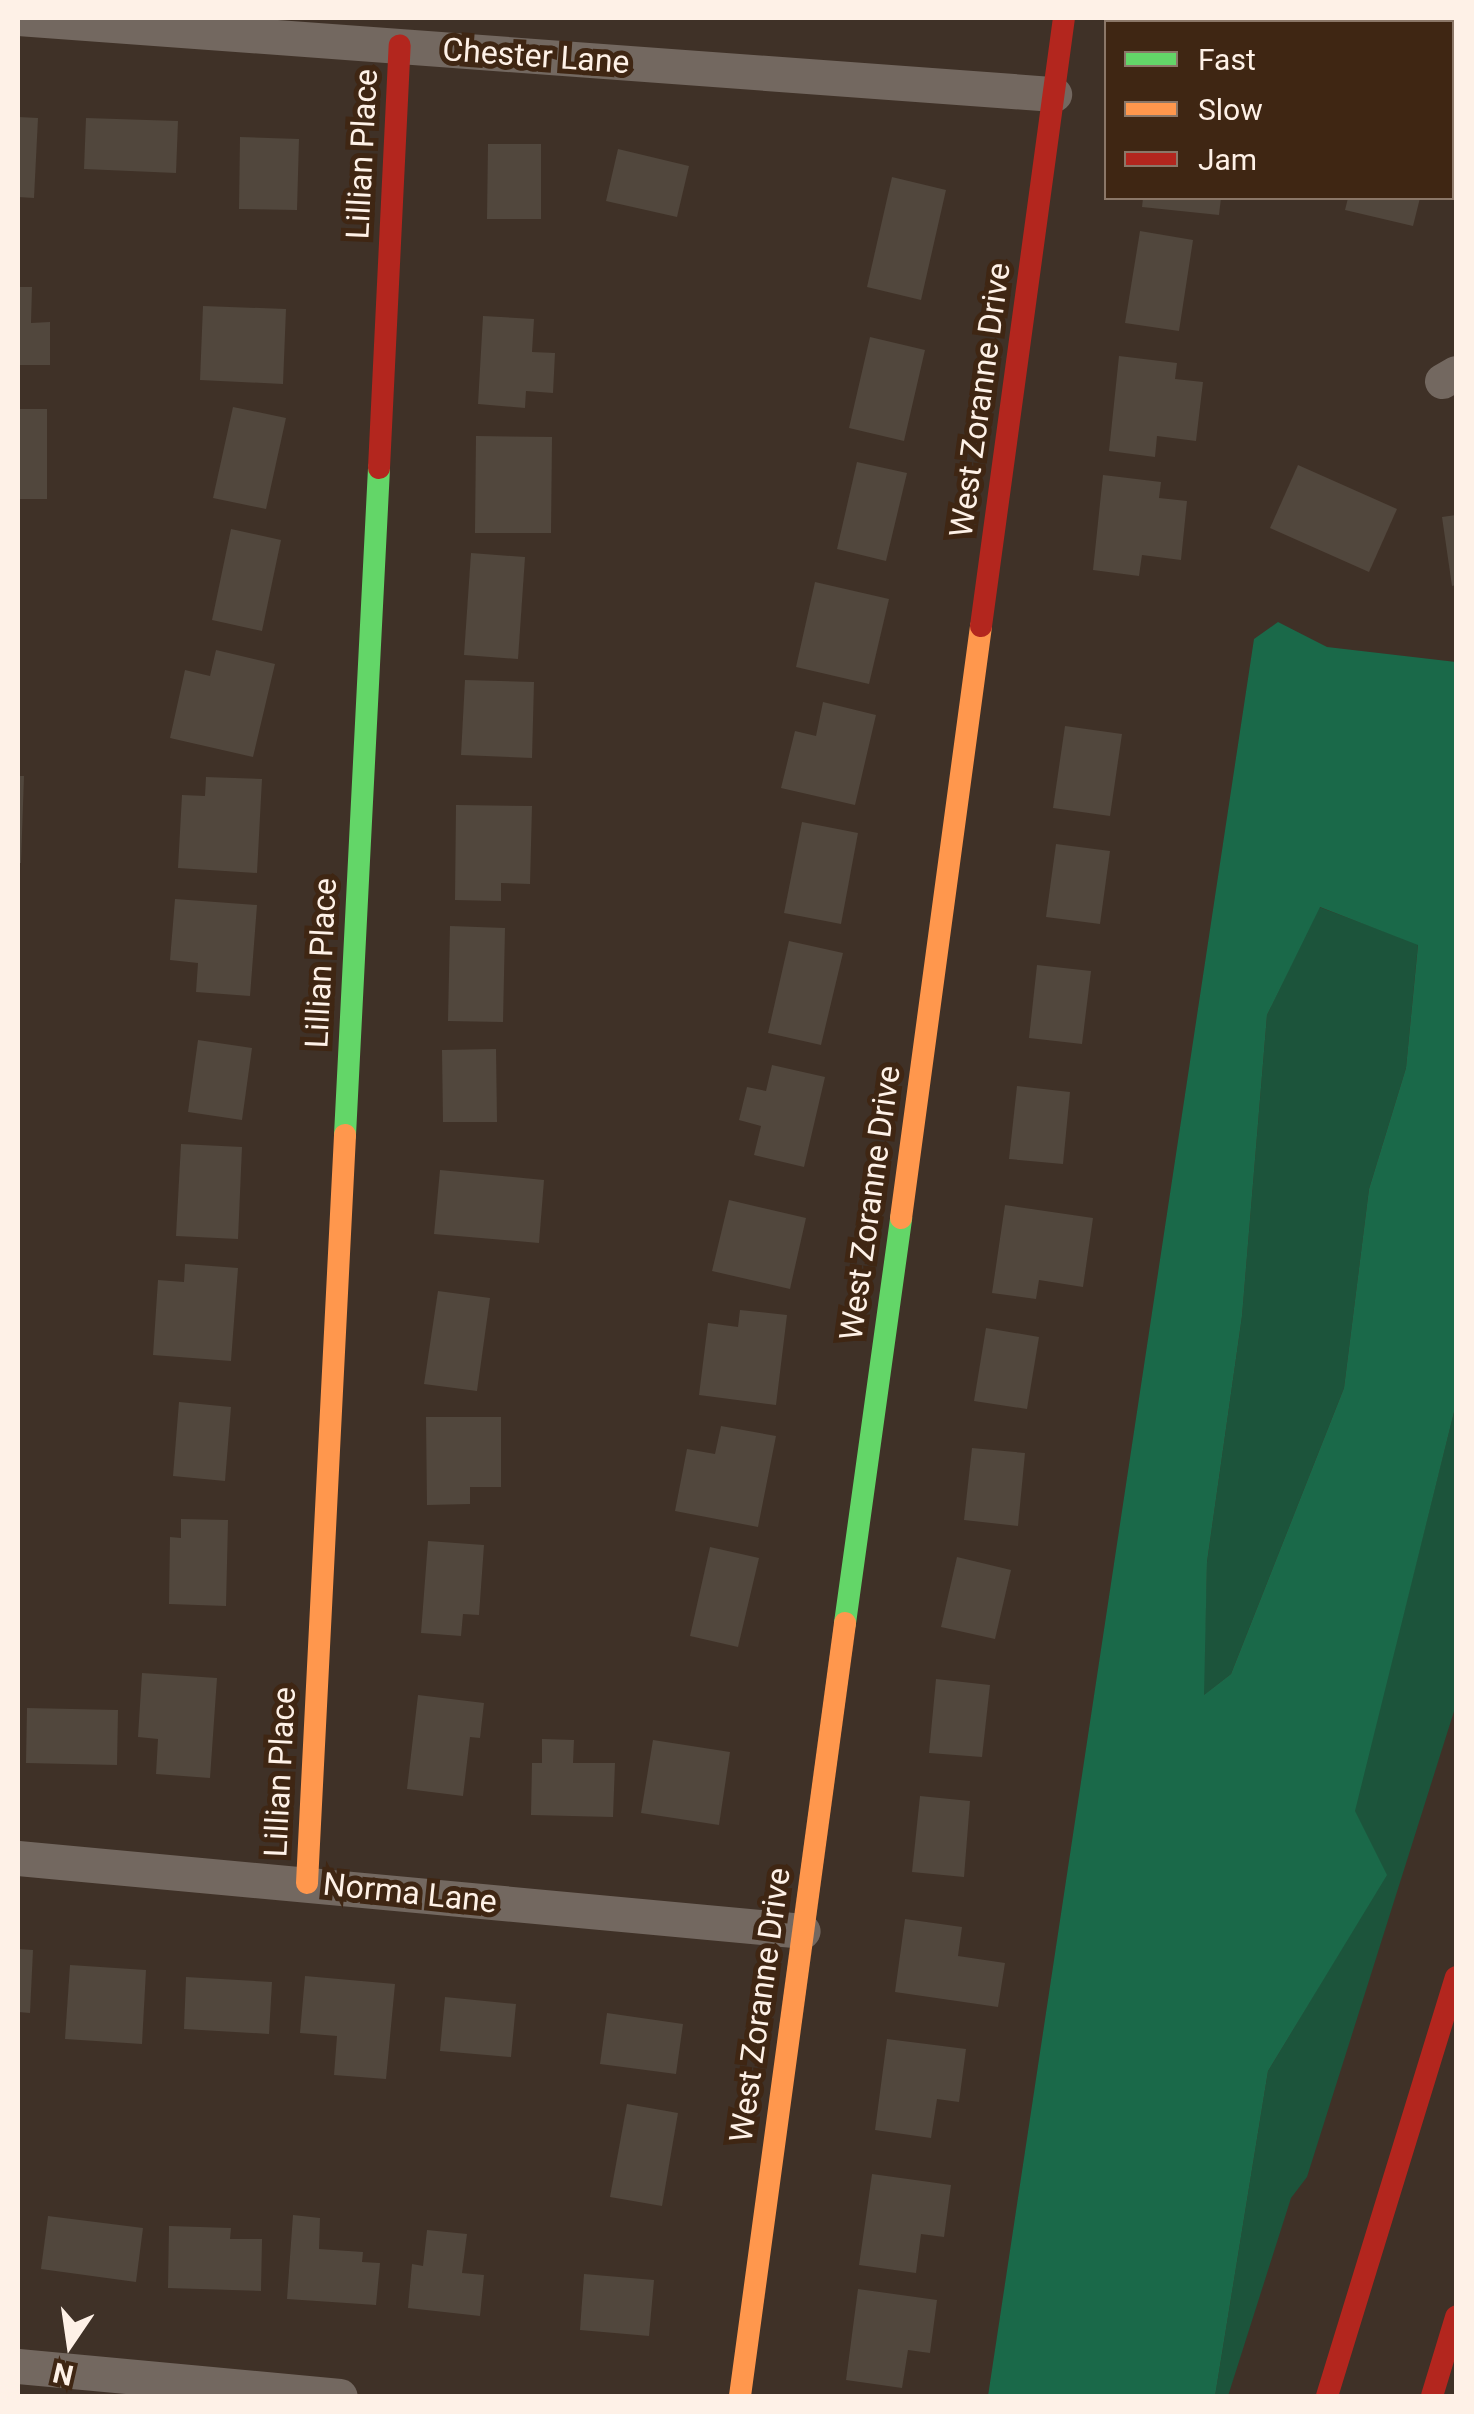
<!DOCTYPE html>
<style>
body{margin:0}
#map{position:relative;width:1474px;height:2414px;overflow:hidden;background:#3f3127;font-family:Roboto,sans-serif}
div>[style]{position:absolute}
.green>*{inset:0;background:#1c543b}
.forest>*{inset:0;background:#1a6949}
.building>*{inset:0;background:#51473d}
.street>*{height:35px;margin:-17.5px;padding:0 17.5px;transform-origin:17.5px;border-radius:17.5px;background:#736860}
.fast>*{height:22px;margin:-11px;padding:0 11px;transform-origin:11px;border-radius:11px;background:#63d668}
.slow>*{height:22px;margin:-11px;padding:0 11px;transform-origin:11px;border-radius:11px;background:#ff974d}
.jam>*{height:22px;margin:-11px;padding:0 11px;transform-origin:11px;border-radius:11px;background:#b3261e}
span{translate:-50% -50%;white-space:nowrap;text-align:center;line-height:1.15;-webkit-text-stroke:10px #3f2613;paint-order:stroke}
.street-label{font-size:32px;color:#fef1e7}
.frame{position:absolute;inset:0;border:20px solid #fef1e7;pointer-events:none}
.legend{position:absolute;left:1104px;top:20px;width:350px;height:180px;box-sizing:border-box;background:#3f2613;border:2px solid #8b7768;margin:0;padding:12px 18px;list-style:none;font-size:30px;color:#fef1e7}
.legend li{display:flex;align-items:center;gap:20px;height:50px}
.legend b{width:50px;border:2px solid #8b7768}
.north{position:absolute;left:20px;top:2294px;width:100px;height:100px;-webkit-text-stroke:8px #3f2613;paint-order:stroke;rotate:193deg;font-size:28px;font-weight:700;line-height:40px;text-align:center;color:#fef1e7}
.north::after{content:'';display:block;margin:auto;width:35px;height:45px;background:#fef1e7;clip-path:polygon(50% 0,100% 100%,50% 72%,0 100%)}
</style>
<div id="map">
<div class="green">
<i style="clip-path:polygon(1319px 907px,1418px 944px,1406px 1068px,1369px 1189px,1344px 1388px,1231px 1674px,1203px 1696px,1207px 1562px,1242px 1316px,1267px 1015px)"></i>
<i style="clip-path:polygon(1456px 1404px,1456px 1705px,1307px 2177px,1291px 2198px,1228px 2396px,1215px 2396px,1268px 2071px,1386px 1875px,1354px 1811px)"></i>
</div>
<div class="forest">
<i style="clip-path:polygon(evenodd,1278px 622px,1327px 647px,1456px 662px,1456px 1404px,1355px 1811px,1387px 1875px,1268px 2071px,1215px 2396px,988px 2396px,1254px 639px,1278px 622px,1320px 907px,1418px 945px,1406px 1068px,1369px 1189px,1344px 1388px,1231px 1674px,1204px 1695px,1207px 1562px,1242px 1316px,1267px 1015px,1320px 907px)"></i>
</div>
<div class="building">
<i style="clip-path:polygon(1164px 18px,1219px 18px,1219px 22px,1163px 22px)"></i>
<i style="clip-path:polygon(1409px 18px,1456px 18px,1456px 102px,1452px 101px,1452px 22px,1408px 22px)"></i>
<i style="clip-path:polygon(18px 117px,38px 118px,34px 198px,18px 197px)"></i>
<i style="clip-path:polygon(86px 118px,178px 121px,176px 173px,84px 169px)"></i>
<i style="clip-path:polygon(240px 137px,299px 139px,297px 210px,239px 209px)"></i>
<i style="clip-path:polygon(488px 144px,541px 144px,541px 219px,487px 219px)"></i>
<i style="clip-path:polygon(618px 149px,689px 166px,677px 217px,606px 201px)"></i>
<i style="clip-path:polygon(892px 177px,946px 190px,921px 300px,867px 287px)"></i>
<i style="clip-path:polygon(1143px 198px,1221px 198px,1219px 215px,1142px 207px)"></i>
<i style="clip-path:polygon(1348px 198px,1420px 198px,1413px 226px,1345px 210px)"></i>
<i style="clip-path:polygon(1140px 231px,1193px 240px,1179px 331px,1125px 323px)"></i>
<i style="clip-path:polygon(18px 287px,32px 287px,31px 323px,50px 322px,50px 365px,18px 365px)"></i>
<i style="clip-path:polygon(203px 306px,286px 309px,283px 384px,200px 380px)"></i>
<i style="clip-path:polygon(483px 316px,534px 319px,532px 352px,555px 353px,553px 393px,526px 391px,525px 408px,478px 404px)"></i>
<i style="clip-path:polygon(870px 337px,925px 350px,904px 441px,849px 428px)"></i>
<i style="clip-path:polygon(1119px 356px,1177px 363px,1175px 379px,1203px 382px,1196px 441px,1157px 436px,1155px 457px,1109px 451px)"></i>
<i style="clip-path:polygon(233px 407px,286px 418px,266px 509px,213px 498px)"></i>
<i style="clip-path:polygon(18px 409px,47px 409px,47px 499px,18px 499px)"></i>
<i style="clip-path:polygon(476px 436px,552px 437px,551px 533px,475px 533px)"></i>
<i style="clip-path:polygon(857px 462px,907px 473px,886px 561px,837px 549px)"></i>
<i style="clip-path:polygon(1298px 465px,1397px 509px,1369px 572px,1270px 528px)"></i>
<i style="clip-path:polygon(1103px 475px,1161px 482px,1159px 498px,1187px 501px,1181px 560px,1142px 555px,1139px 576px,1093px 570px)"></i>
<i style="clip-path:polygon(1456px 515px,1456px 585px,1452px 586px,1442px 517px)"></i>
<i style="clip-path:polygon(231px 529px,281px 540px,262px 631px,212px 620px)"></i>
<i style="clip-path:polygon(471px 553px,525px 557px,518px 659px,464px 655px)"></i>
<i style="clip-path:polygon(815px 582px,889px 599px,869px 684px,796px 667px)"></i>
<i style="clip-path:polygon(216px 650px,275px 664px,253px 757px,170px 738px,185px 670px,210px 676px)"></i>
<i style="clip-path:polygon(465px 680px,534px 682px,532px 758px,461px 755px)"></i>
<i style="clip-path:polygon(823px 702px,876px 715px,855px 805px,781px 788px,795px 731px,816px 736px)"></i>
<i style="clip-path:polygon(1065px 726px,1122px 734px,1110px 816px,1053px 808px)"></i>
<i style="clip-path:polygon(18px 776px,24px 776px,21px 863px,18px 863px)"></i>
<i style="clip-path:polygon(206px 777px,262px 779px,257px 873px,178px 868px,182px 795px,205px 796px)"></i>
<i style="clip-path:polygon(456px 805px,532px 806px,530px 884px,501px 883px,501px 901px,455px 900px)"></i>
<i style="clip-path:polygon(802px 822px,858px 833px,841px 924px,784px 913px)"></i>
<i style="clip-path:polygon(1056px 844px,1110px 851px,1100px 924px,1046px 917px)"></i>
<i style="clip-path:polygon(175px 899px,257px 905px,250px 996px,196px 992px,198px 963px,170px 960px)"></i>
<i style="clip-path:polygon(450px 926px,505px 928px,503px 1022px,448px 1021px)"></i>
<i style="clip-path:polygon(789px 941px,843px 953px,821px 1045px,768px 1033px)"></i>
<i style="clip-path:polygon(1037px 965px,1091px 971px,1082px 1044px,1029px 1038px)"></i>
<i style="clip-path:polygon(198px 1040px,252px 1048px,242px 1120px,188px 1112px)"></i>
<i style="clip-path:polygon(496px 1049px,497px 1122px,443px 1122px,442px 1050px)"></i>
<i style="clip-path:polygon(772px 1065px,825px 1077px,804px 1167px,754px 1155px,761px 1126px,739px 1120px,747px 1087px,766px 1091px)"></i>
<i style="clip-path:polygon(1017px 1086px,1070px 1092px,1063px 1164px,1009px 1159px)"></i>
<i style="clip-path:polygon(181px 1144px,242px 1147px,238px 1239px,176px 1236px)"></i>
<i style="clip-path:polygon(440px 1170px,544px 1180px,539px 1243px,434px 1234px)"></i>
<i style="clip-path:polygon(729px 1200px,806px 1218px,790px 1289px,712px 1271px)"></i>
<i style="clip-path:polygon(1005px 1205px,1093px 1218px,1083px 1287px,1039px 1280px,1036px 1299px,992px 1293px)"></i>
<i style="clip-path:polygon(185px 1264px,238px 1268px,231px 1361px,153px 1355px,158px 1280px,184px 1282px)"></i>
<i style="clip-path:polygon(438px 1291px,490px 1298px,477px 1391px,424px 1384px)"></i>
<i style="clip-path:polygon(740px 1310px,787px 1315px,776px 1405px,699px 1395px,708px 1323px,738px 1327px)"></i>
<i style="clip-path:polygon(986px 1328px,1039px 1337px,1027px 1409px,974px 1401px)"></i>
<i style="clip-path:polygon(179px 1402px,231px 1407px,225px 1481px,173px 1476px)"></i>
<i style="clip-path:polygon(426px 1417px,501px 1417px,501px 1487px,470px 1487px,470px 1504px,427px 1505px)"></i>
<i style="clip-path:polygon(721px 1426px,776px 1436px,758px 1527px,675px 1511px,687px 1449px,715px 1454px)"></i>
<i style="clip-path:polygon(972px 1448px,1025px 1453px,1018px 1526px,964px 1520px)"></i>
<i style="clip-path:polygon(181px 1519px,228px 1520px,226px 1606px,169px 1604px,170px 1537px,181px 1538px)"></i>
<i style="clip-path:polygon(428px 1541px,484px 1545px,479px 1615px,463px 1614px,461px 1636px,421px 1633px)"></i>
<i style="clip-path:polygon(710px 1547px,759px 1558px,738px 1647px,690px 1636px)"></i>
<i style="clip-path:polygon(957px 1557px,1011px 1570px,995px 1639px,941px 1627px)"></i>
<i style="clip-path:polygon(142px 1673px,217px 1678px,210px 1778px,156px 1774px,158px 1739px,138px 1737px)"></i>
<i style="clip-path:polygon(936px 1679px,990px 1685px,982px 1757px,929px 1753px)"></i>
<i style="clip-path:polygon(418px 1695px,484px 1703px,480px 1738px,470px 1737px,463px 1796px,407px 1789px)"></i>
<i style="clip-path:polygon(27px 1708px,118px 1710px,117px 1765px,26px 1763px)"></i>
<i style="clip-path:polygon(542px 1739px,574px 1740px,573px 1763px,615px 1763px,613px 1817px,531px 1815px,532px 1763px,542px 1763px)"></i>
<i style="clip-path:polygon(653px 1740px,730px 1752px,719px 1825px,641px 1813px)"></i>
<i style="clip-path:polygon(920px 1796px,970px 1801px,964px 1877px,912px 1872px)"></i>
<i style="clip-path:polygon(905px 1919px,962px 1927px,958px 1956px,1005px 1963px,998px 2007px,895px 1992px)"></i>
<i style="clip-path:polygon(18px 1949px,33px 1950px,30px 2013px,18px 2012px)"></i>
<i style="clip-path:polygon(70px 1965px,146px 1970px,142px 2044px,65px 2039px)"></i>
<i style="clip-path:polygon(305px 1976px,395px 1984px,386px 2079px,334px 2075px,337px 2036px,300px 2033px)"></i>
<i style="clip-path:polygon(186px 1977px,272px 1982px,269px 2034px,184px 2029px)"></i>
<i style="clip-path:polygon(445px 1997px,516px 2004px,511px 2057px,440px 2051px)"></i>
<i style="clip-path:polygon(607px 2013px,683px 2024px,676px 2074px,600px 2064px)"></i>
<i style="clip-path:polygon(887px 2039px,966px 2049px,959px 2102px,937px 2099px,931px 2138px,875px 2130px)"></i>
<i style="clip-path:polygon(627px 2104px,678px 2113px,662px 2206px,610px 2197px)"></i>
<i style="clip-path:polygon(872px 2174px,951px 2185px,944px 2237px,921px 2234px,916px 2273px,859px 2265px)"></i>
<i style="clip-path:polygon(293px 2215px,320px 2218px,319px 2249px,363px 2252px,362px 2262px,380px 2263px,376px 2305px,287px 2299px)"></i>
<i style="clip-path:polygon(48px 2216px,143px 2228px,136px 2282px,41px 2269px)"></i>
<i style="clip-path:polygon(169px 2226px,231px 2228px,230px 2239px,262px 2239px,261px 2291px,168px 2288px)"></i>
<i style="clip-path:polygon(427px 2230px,467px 2234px,462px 2273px,484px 2275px,480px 2316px,408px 2308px,412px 2264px,423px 2266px)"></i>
<i style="clip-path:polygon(584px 2274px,654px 2280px,649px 2336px,580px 2330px)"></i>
<i style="clip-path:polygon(858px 2289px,937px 2300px,930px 2353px,908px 2350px,902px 2388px,846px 2380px)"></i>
</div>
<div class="street">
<i style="left:18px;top:18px;width:1039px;rotate:4.2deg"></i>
<i style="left:1442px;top:381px;width:16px;rotate:-30deg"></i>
<i style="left:18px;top:1858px;width:788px;rotate:5.31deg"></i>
<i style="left:18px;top:2366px;width:323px;rotate:5.3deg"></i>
</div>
<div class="fast">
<i style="left:345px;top:1135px;width:668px;rotate:-87.08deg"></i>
<i style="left:845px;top:1623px;width:409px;rotate:-82.1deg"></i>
</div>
<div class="slow">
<i style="left:901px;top:1218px;width:597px;rotate:-82.3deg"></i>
<i style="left:307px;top:1883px;width:749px;rotate:-87.09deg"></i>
<i style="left:740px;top:2396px;width:780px;rotate:-82.26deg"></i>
</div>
<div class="jam">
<i style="left:379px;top:468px;width:423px;rotate:-87.2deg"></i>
<i style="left:981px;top:626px;width:614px;rotate:-82.23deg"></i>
<i style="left:1327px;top:2396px;width:438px;rotate:-72.9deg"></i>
<i style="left:1432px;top:2396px;width:83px;rotate:-73.1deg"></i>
</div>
<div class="street-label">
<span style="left:536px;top:56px;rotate:4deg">Chester Lane</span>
<span style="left:362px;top:154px;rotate:-87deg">Lillian Place</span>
<span style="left:980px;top:400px;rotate:-82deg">West Zoranne Drive</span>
<span style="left:321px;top:963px;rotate:-87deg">Lillian Place</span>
<span style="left:870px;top:1203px;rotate:-82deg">West Zoranne Drive</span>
<span style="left:280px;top:1772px;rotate:-87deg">Lillian Place</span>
<span style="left:410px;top:1893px;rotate:6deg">Norma Lane</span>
<span style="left:760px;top:2005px;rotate:-82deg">West Zoranne Drive</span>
</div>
<div class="frame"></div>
<ul class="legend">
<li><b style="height:12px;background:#63d668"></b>Fast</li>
<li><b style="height:12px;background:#ff974d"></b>Slow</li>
<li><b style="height:12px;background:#b3261e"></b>Jam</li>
</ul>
<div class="north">N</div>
</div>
